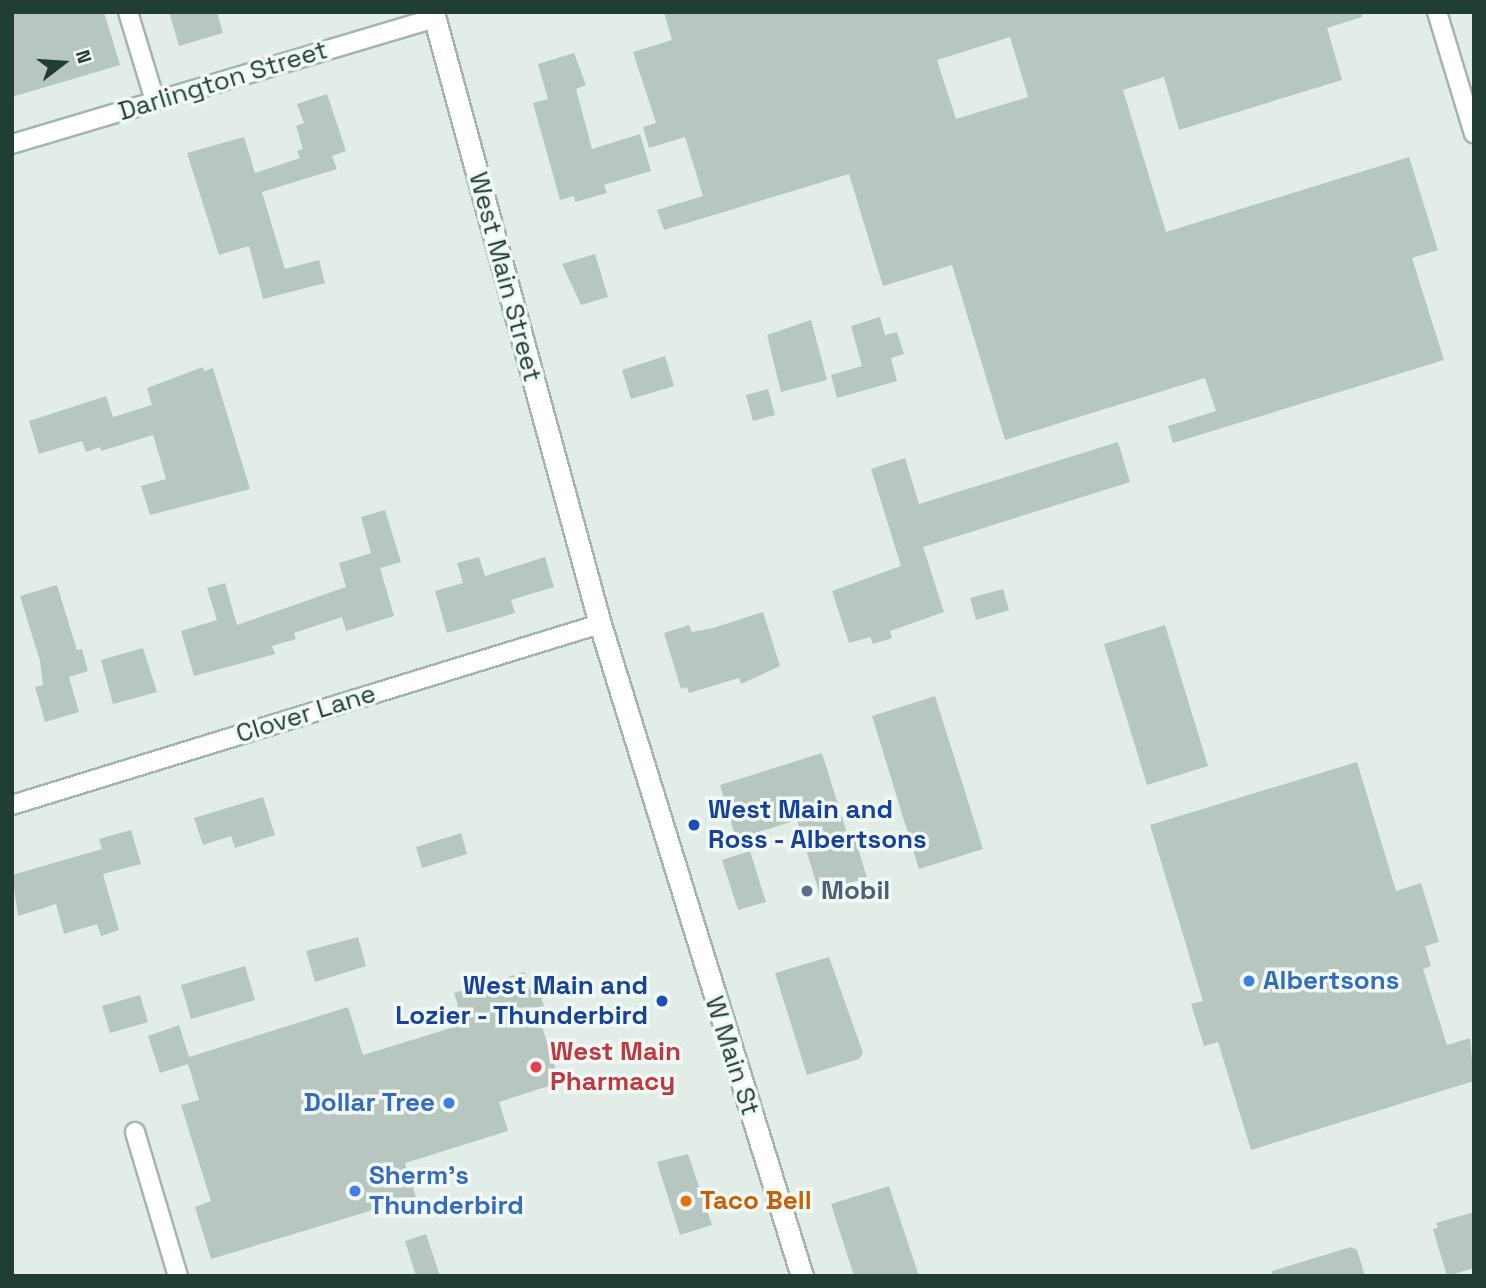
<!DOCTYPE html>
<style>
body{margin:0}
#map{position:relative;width:1486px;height:1288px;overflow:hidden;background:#e2ede7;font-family:"Space Grotesk",sans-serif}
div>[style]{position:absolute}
.building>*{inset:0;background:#b7c7c0}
.roads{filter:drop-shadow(2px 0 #a4b5ae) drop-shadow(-2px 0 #a4b5ae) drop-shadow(0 2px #a4b5ae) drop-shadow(0 -2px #a4b5ae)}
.street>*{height:18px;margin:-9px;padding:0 9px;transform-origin:9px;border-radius:9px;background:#fff}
.secondary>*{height:21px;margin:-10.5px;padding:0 10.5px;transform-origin:10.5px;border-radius:10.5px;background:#fff}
.dots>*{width:19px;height:19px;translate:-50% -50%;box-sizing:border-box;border:4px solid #f2f9f5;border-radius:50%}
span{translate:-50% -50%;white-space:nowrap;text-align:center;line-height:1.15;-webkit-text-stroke:7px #f2f9f5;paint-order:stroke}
.street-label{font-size:26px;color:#213e35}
.transit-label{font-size:26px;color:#164399;font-weight:700}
.left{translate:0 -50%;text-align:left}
.right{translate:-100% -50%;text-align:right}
.service-label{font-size:26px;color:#4e5e75;font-weight:700}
.shop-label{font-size:26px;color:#366cbe;font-weight:700}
.health-label{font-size:26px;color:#be3a42;font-weight:700}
.food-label{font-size:26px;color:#c56008;font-weight:700}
.frame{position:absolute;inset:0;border:14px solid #213e35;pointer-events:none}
.north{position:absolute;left:28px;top:28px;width:70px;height:70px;-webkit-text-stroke:5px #f2f9f5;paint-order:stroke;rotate:73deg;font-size:19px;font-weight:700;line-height:28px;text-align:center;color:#213e35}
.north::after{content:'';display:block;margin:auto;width:24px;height:32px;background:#213e35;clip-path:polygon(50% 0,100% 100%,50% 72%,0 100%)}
</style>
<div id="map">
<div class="building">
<i style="clip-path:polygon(12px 12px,104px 12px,120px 65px,12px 97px)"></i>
<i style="clip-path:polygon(169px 12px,217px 12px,223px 33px,179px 46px)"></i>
<i style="clip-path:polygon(evenodd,664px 12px,1362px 12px,1362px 17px,1327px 28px,1342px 80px,1179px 130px,1164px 77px,1123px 90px,1166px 232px,1409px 157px,1438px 250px,1412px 258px,1444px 360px,1173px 443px,1168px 426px,1216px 411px,1205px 378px,1005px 440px,952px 265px,883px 286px,849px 174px,664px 230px,657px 210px,703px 196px,685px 137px,649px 148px,643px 127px,656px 123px,633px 52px,672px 40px,664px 12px,1010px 37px,1028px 97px,956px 119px,937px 60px,1010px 37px)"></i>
<i style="clip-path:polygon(574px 53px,586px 85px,576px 89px,592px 149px,640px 134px,651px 171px,604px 185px,607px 193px,575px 202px,574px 196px,560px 200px,533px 103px,548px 99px,538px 64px)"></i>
<i style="clip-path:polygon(327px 94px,346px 151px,332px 156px,337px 169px,262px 192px,285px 269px,319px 260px,325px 283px,263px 299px,249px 246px,219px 255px,187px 153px,244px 137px,255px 173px,300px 158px,297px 151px,303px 149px,296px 126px,304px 123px,297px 104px)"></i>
<i style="clip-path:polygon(595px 254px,608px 297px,581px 305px,562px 264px)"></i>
<i style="clip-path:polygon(880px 317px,885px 335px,897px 332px,904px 354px,891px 358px,897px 381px,837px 398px,831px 375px,862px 366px,851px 326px)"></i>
<i style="clip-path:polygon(811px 320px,827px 380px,781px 392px,767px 335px)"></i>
<i style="clip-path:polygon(665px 356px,674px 386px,631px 399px,622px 370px)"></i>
<i style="clip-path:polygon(203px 367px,204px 371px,213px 368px,250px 489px,150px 515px,141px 486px,166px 479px,153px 435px,101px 451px,100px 447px,86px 452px,82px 441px,39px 454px,29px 421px,106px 396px,113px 417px,152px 405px,147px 388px)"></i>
<i style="clip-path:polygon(768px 389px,775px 415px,753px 421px,746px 395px)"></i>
<i style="clip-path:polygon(1118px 442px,1130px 482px,923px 547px,944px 612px,890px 631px,892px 638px,873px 644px,870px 637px,849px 643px,832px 591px,901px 566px,871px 469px,905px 458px,919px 504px)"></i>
<i style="clip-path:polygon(385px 510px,401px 562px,380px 568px,394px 616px,346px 631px,342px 617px,294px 633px,296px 639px,272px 646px,275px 654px,194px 676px,181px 631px,217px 620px,207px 588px,225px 583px,237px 625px,346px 587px,339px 563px,371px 553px,361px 517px)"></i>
<i style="clip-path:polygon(479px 557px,485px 576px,545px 557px,554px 587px,511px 600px,515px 613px,447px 633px,435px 591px,463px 583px,457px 563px)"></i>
<i style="clip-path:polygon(57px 585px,77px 650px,82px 649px,88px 671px,69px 677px,79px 712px,45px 722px,35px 687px,43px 685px,40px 661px,20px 596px)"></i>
<i style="clip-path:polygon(1003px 589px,1009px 610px,976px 620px,970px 598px)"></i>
<i style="clip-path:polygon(763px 612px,780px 666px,741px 684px,739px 678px,689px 693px,687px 687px,681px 689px,664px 633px,689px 625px,692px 632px,713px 628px)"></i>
<i style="clip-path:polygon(1165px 625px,1208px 766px,1147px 785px,1104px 644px)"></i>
<i style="clip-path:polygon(143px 648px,157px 692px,113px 704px,101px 660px)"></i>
<i style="clip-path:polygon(935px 696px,983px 849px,919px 869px,872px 716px)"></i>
<i style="clip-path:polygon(822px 753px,849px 840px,855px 838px,867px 878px,819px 892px,797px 820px,736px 839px,720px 785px)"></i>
<i style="clip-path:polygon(1357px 762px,1396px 891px,1421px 883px,1439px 942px,1425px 946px,1431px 966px,1423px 969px,1447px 1045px,1470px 1038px,1474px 1081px,1251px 1150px,1218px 1042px,1204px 1046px,1191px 1004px,1203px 1001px,1150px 825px)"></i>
<i style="clip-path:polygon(263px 797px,275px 835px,235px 848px,231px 836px,203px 845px,194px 818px)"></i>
<i style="clip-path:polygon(131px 830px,141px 864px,103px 874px,119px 930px,101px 936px,97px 924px,64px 934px,56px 904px,18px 916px,12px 875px,102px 849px,99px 839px)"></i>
<i style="clip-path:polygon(461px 833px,467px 854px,422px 868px,416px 847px)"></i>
<i style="clip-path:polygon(750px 851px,766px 902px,738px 910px,722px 860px)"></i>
<i style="clip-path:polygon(358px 937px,366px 966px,315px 982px,306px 951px)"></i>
<i style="clip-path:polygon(829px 957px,863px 1053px,859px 1059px,807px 1075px,775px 973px)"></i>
<i style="clip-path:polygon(245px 966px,255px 1000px,191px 1019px,181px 985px)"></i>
<i style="clip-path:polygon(525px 972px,530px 990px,538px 987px,544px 1006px,536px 1008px,557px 1073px,552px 1075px,555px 1084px,499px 1102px,508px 1131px,405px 1163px,416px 1197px,211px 1259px,195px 1207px,211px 1201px,181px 1105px,199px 1100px,188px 1064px,160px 1073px,148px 1036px,179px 1025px,189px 1057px,348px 1007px,363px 1055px,464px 1024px,454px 993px)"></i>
<i style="clip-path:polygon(140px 995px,148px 1022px,110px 1033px,102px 1006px)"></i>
<i style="clip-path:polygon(688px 1154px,712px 1225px,680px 1235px,657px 1162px)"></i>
<i style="clip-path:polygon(889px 1186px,919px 1276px,854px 1276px,831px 1204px)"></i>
<i style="clip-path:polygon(1474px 1212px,1474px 1268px,1447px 1276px,1433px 1229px,1438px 1228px,1436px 1223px)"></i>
<i style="clip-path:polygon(426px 1234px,440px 1276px,416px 1276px,405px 1241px)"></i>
<i style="clip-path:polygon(1351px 1247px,1357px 1250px,1365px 1276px,1272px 1276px,1272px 1271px)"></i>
</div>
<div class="roads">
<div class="street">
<i style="left:128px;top:12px;width:93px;rotate:73.1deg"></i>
<i style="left:1437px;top:12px;width:127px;rotate:73.1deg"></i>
<i style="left:12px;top:144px;width:441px;rotate:-16.6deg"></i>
<i style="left:12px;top:805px;width:615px;rotate:-17.11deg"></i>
<i style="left:135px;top:1132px;width:150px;rotate:73.4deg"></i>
</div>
<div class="secondary">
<i style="left:433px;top:12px;width:634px;rotate:74.74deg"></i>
<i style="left:600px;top:624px;width:683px;rotate:72.79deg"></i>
</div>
</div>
<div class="dots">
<i style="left:694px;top:825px;background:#1a4fb4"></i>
<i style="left:807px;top:891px;background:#5c6f8a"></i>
<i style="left:1249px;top:981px;background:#3f7fe0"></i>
<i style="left:662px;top:1001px;background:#1a4fb4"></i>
<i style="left:536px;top:1067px;background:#e0444e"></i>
<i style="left:449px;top:1103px;background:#3f7fe0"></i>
<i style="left:355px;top:1191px;background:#3f7fe0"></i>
<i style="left:686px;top:1201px;background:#e8710a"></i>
</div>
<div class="street-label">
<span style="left:223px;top:81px;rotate:-17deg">Darlington Street</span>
<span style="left:505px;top:277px;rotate:75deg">West Main Street</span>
<span style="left:306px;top:714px;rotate:-17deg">Clover Lane</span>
<span style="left:732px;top:1056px;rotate:72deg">W Main St</span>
</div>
<div class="transit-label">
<span class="left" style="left:708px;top:825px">West Main and<br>Ross - Albertsons</span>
<span class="right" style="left:648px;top:1001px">West Main and<br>Lozier - Thunderbird</span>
</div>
<div class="service-label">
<span class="left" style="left:821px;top:891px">Mobil</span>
</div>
<div class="shop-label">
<span class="left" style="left:1263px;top:981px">Albertsons</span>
<span class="right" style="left:435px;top:1103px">Dollar Tree</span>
<span class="left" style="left:369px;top:1191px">Sherm's<br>Thunderbird</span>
</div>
<div class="health-label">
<span class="left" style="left:550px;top:1067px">West Main<br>Pharmacy</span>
</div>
<div class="food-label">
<span class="left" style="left:700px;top:1201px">Taco Bell</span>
</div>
<div class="frame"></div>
<div class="north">N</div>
</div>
